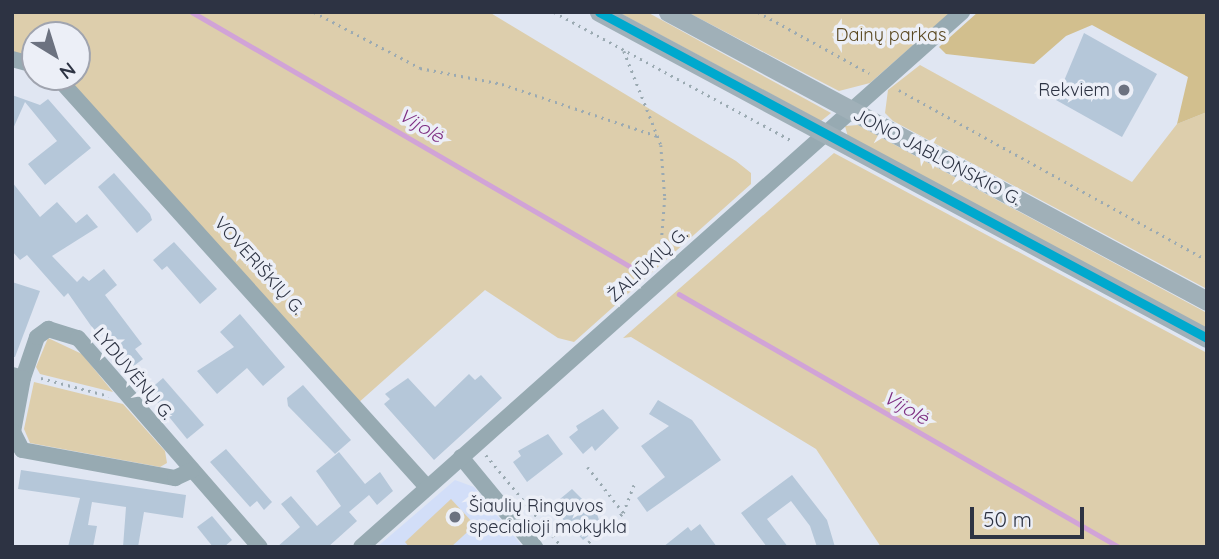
<!DOCTYPE html>
<meta charset="utf-8">
<style>
body{margin:0}
#map{position:relative;width:1219px;height:559px;overflow:hidden;background:#e0e6f2;font-family:Quicksand,sans-serif}
div>[style]{position:absolute}
.built>*{inset:0;background:#d2def8}
.green>*{inset:0;background:#ddceac}
.forest>*{inset:0;background:#d2bf8e}
.stream>*{height:4.5px;margin:-2.25px;padding:0 2.25px;transform-origin:2.25px;border-radius:2.25px;background:#d1a3d7}
.building>*{inset:0;background:#b5c7d9}
.path>*{height:2.5px;margin-top:-1.25px;transform-origin:0;background:repeating-linear-gradient(90deg,#9baab2 0 2px,transparent 0 7px)}
.minor>*{height:16px;margin:-8px;padding:0 8px;transform-origin:8px;border-radius:8px;background:#97aab2}
.major>*{height:19px;margin:-9.5px;padding:0 9.5px;transform-origin:9.5px;border-radius:9.5px;background:#a0b0b8}
.bus-1>*{height:9px;margin:-4.5px;padding:0 4.5px;transform-origin:4.5px;border-radius:4.5px;background:#00a9ce}
.dots>*{width:19px;height:19px;translate:-50% -50%;box-sizing:border-box;border:4px solid #eceff7;border-radius:50%}
span{translate:-50% -50%;white-space:nowrap;text-align:center;line-height:1.15;-webkit-text-stroke:7px #eceff7;paint-order:stroke}
.park-label{font-size:18px;color:#59471f}
.poi-label{font-size:18px;color:#2d3343}
.right{translate:-100% -50%;text-align:right}
.left{translate:0 -50%;text-align:left}
.street-label{font-size:18px;color:#2d3343}
.water-label{font-size:19px;color:#7e2e82;font-style:italic}
.frame{position:absolute;inset:0;border:14px solid #2d3343;pointer-events:none}
.north{position:absolute;left:21px;top:21px;width:70px;height:70px;box-sizing:border-box;background:#eceff7;border:2px solid #a0a4af;border-radius:50%;rotate:142deg;font-size:19px;font-weight:700;line-height:28px;text-align:center;color:#2d3343}
.north::after{content:'';display:block;margin:auto;width:24px;height:32px;background:#6c7280;clip-path:polygon(50% 0,100% 100%,50% 72%,0 100%)}
.scale{position:absolute;left:970px;top:507px;width:114px;height:32px;box-sizing:border-box;border:4px solid #2d3343;border-top:0;padding-left:9px;font-size:21px;line-height:24px;white-space:nowrap;color:#2d3343;-webkit-text-stroke:5px #eceff7;paint-order:stroke}
</style>
<div id="map">
<div class="built">
<i style="clip-path:polygon(455px 480px,474px 487px,523px 547px,377px 547px)"></i>
</div>
<div class="green">
<i style="clip-path:polygon(12px 12px,489px 12px,736px 161px,751px 173px,751px 184px,574px 342px,558px 338px,485px 290px,357px 404px,57px 77px,77px 77px,77px 35px,35px 35px,35px 65px,12px 59px)"></i>
<i style="clip-path:polygon(618px 12px,647px 12px,831px 113px,821px 121px)"></i>
<i style="clip-path:polygon(687px 12px,951px 12px,870px 83px,839px 91px)"></i>
<i style="clip-path:polygon(920px 65px,1132px 182px,1177px 124px,1207px 112px,1207px 289px,893px 121px,885px 113px,888px 90px)"></i>
<i style="clip-path:polygon(858px 125px,1207px 313px,1207px 329px,848px 137px,845px 126px)"></i>
<i style="clip-path:polygon(834px 153px,1207px 353px,1207px 547px,881px 547px,816px 449px,631px 337px,623px 338px)"></i>
<i style="clip-path:polygon(48px 338px,82px 354px,113px 392px,40px 374px,36px 367px)"></i>
<i style="clip-path:polygon(34px 382px,123px 404px,165px 451px,167px 463px,160px 467px,30px 443px,24px 429px)"></i>
<i style="clip-path:polygon(451px 499px,475px 525px,451px 547px,409px 547px,405px 542px)"></i>
</div>
<div class="forest">
<i style="clip-path:polygon(978px 12px,1207px 12px,1207px 112px,1177px 124px,1188px 77px,1092px 25px,1066px 36px,1034px 64px,946px 54px,939px 47px)"></i>
</div>
<div class="stream">
<i style="left:192px;top:12px;width:510px;rotate:30.14deg"></i>
<i style="left:679px;top:294px;width:508px;rotate:29.9deg"></i>
</div>
<div class="building">
<i style="clip-path:polygon(1084px 33px,1157px 74px,1122px 137px,1056px 100px)"></i>
<i style="clip-path:polygon(12px 95px,40px 105px,48px 99px,91px 148px,45px 185px,28px 164px,57px 141px,25px 102px,12px 131px)"></i>
<i style="clip-path:polygon(114px 173px,150px 214px,152px 220px,137px 233px,98px 187px)"></i>
<i style="clip-path:polygon(12px 182px,40px 217px,57px 202px,76px 223px,87px 214px,98px 227px,52px 256px,77px 282px,83px 276px,89px 281px,104px 269px,117px 285px,105px 295px,142px 344px,135px 349px,143px 359px,127px 371px,112px 352px,119px 347px,101px 328px,96px 333px,68px 293px,64px 297px,27px 255px,20px 260px,12px 251px)"></i>
<i style="clip-path:polygon(174px 242px,217px 289px,200px 304px,167px 266px,162px 270px,153px 260px)"></i>
<i style="clip-path:polygon(12px 282px,40px 291px,15px 357px,12px 357px)"></i>
<i style="clip-path:polygon(240px 314px,285px 367px,263px 386px,247px 368px,217px 394px,197px 371px,234px 347px,220px 332px)"></i>
<i style="clip-path:polygon(469px 374px,475px 380px,481px 375px,502px 398px,434px 460px,384px 404px,390px 399px,385px 394px,408px 378px,435px 407px)"></i>
<i style="clip-path:polygon(163px 378px,204px 425px,187px 439px,148px 391px)"></i>
<i style="clip-path:polygon(303px 385px,351px 440px,335px 454px,288px 406px,287px 398px)"></i>
<i style="clip-path:polygon(658px 400px,692px 420px,721px 460px,647px 512px,637px 498px,665px 477px,641px 446px,669px 426px,649px 414px)"></i>
<i style="clip-path:polygon(603px 409px,619px 428px,595px 451px,592px 446px,583px 454px,569px 437px,578px 430px,576px 426px)"></i>
<i style="clip-path:polygon(548px 434px,563px 454px,527px 482px,513px 462px,521px 456px,518px 451px)"></i>
<i style="clip-path:polygon(226px 449px,272px 502px,264px 510px,257px 501px,250px 507px,210px 462px)"></i>
<i style="clip-path:polygon(339px 452px,365px 484px,380px 472px,393px 491px,377px 505px,369px 495px,349px 512px,357px 521px,328px 547px,277px 547px,300px 527px,281px 504px,291px 496px,317px 526px,341px 506px,316px 471px)"></i>
<i style="clip-path:polygon(21px 470px,186px 495px,183px 518px,144px 512px,138px 547px,123px 547px,126px 507px,92px 502px,88px 525px,97px 526px,93px 547px,68px 547px,80px 498px,18px 489px)"></i>
<i style="clip-path:polygon(792px 475px,827px 520px,835px 547px,817px 547px,810px 526px,791px 501px,767px 519px,788px 547px,767px 547px,741px 513px)"></i>
<i style="clip-path:polygon(572px 489px,597px 514px,601px 526px,583px 540px,575px 531px,572px 534px,554px 504px)"></i>
<i style="clip-path:polygon(212px 516px,232px 540px,224px 547px,213px 547px,197px 527px)"></i>
<i style="clip-path:polygon(700px 524px,717px 547px,663px 547px,688px 527px,691px 531px)"></i>
</div>
<div class="path">
<i style="left:314px;top:12px;width:120px;rotate:27.8deg"></i>
<i style="left:420px;top:68px;width:84px;rotate:11deg"></i>
<i style="left:502px;top:84px;width:163px;rotate:18.5deg"></i>
<i style="left:554px;top:12px;width:272px;rotate:28.4deg"></i>
<i style="left:758px;top:12px;width:127px;rotate:28.8deg"></i>
<i style="left:624px;top:51px;width:101px;rotate:68.5deg"></i>
<i style="left:661px;top:145px;width:53px;rotate:85.7deg"></i>
<i style="left:665px;top:198px;width:62px;rotate:94.6deg"></i>
<i style="left:899px;top:90px;width:352px;rotate:28.9deg"></i>
<i style="left:41px;top:378px;width:70px;rotate:14.8deg"></i>
<i style="left:486px;top:455px;width:119px;rotate:50.4deg"></i>
<i style="left:623px;top:513px;width:30px;rotate:-69deg"></i>
<i style="left:583px;top:547px;width:52px;rotate:-40.4deg"></i>
<i style="left:623px;top:513px;width:58px;rotate:-128deg"></i>
</div>
<div class="minor">
<i style="left:12px;top:59px;width:24px;rotate:15deg"></i>
<i style="left:57px;top:77px;width:552px;rotate:47.94deg"></i>
<i style="left:12px;top:375px;width:11px;rotate:15deg"></i>
<i style="left:23px;top:378px;width:43px;rotate:-71.1deg"></i>
<i style="left:37px;top:337px;width:14px;rotate:-36deg"></i>
<i style="left:48px;top:329px;width:31px;rotate:17deg"></i>
<i style="left:78px;top:338px;width:277px;rotate:49deg"></i>
<i style="left:23px;top:378px;width:55px;rotate:100.5deg"></i>
<i style="left:13px;top:432px;width:20px;rotate:63deg"></i>
<i style="left:22px;top:450px;width:156px;rotate:10.4deg"></i>
<i style="left:175px;top:478px;width:19px;rotate:-25deg"></i>
<i style="left:461px;top:457px;width:117px;rotate:50.6deg"></i>
<i style="left:361px;top:547px;width:805px;rotate:-41.67deg"></i>
</div>
<div class="major">
<i style="left:599px;top:12px;width:690px;rotate:28.2deg"></i>
<i style="left:668px;top:12px;width:612px;rotate:28.2deg"></i>
</div>
<div class="bus-1">
<i style="left:599px;top:12px;width:690px;rotate:28.2deg"></i>
</div>
<div class="dots">
<i style="left:1124px;top:90px;background:#6c7280"></i>
<i style="left:455px;top:517px;background:#6c7280"></i>
</div>
<div class="park-label">
<span style="left:891px;top:35px">Dainų parkas</span>
</div>
<div class="poi-label">
<span class="right" style="left:1110px;top:90px">Rekviem</span>
<span class="left" style="left:469px;top:517px">Šiaulių Ringuvos<br>specialioji mokykla</span>
</div>
<div class="street-label">
<span style="left:937px;top:157px;rotate:28deg">JONO JABLONSKIO G.</span>
<span style="left:648px;top:265px;rotate:-42deg">ŽALIŪKIŲ G.</span>
<span style="left:259px;top:266px;rotate:48deg">VOVERIŠKIŲ G.</span>
<span style="left:133px;top:374px;rotate:50deg">LYDUVĖNŲ G.</span>
</div>
<div class="water-label">
<span style="left:421px;top:126px;rotate:31deg">Vijolė</span>
<span style="left:906px;top:408px;rotate:30deg">Vijolė</span>
</div>
<div class="frame"></div>
<div class="north">N</div>
<div class="scale">50 m</div>
</div>
